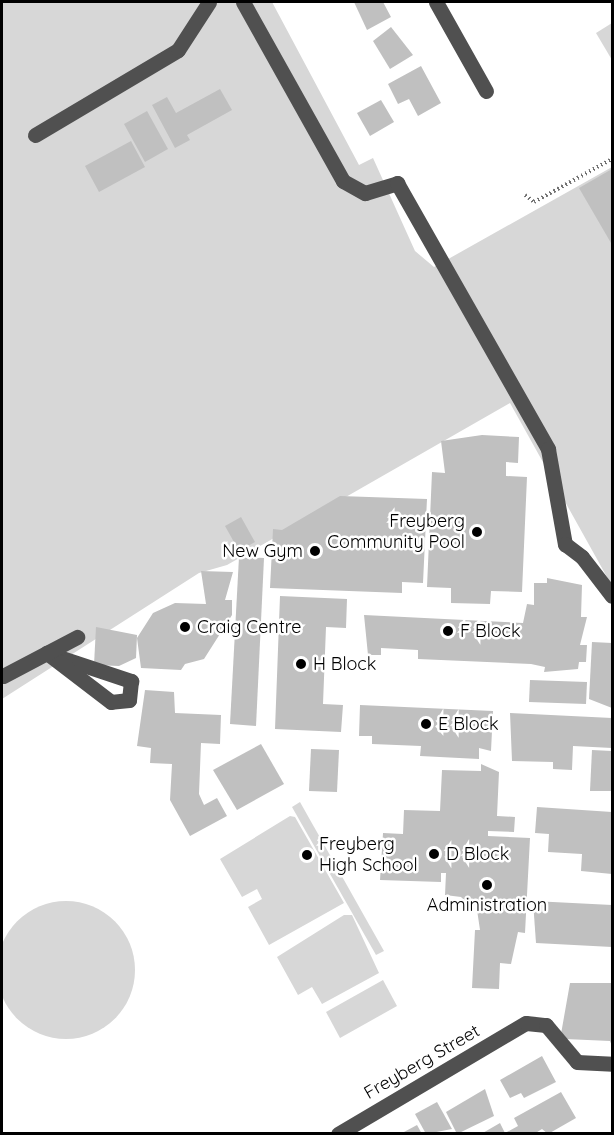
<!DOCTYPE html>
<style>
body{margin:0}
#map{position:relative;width:614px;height:1135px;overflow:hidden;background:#fff;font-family:Quicksand,sans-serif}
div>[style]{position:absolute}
.green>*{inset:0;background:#d7d7d7}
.round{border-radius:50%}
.building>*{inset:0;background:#c0c0c0}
.path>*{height:4px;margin-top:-2px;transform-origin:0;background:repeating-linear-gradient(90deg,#727272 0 1.5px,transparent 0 4.5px)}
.minor>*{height:15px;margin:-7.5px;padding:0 7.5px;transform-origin:7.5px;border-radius:7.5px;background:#505050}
.dots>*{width:16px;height:16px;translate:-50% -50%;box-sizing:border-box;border:3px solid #fff;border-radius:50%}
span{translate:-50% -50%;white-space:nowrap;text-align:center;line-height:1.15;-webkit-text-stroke:5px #fff;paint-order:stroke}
.poi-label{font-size:18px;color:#000}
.right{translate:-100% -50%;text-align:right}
.left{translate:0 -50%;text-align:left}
.street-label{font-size:18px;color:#000}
.frame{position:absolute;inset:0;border:3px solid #000;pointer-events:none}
</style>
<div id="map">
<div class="green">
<i style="clip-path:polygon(2px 2px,272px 2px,359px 165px,373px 158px,415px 251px,434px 267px,612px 167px,612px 586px,510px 403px,227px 565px,199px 573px,2px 699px)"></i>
<i style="clip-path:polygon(612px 23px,612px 60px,596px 33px)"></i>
<i style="clip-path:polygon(300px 802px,384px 951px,376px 955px,292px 807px)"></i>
<i style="clip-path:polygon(290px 816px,295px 817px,344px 903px,269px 945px,248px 907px,262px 899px,257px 889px,242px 897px,220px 859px)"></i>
<i class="round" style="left:-3px;top:901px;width:138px;height:138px"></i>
<i style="clip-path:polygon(344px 915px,352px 915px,379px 973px,322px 1004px,312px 987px,298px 995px,277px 957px)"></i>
<i style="clip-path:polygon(383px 980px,397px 1006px,340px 1038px,326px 1012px)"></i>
</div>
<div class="building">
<i style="clip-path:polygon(354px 2px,383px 2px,391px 17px,367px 30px)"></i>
<i style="clip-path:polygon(391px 27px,413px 55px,390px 69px,373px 41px)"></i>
<i style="clip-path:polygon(421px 66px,441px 103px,418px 116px,409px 99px,398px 104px,388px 84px)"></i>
<i style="clip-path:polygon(220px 89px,232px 110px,187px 135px,190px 140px,175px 148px,152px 105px,167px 97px,176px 113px)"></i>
<i style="clip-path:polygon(381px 100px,394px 122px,370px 136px,357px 113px)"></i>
<i style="clip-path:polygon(147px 111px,168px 149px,145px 162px,124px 124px)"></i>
<i style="clip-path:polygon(131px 141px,145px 167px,99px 192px,85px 166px)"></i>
<i style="clip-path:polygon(612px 169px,612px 242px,611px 243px,579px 188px)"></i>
<i style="clip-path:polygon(482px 435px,519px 437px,518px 463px,506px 462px,506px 476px,527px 477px,522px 592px,491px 591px,490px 604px,451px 603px,451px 588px,427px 587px,432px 472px,445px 473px,441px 441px)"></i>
<i style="clip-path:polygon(340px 496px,427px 499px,423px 583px,402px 582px,402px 593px,270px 588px,273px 529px,282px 530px)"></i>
<i style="clip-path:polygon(241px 517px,255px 542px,239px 551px,225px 526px)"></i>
<i style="clip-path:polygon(239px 557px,264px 558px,256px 726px,230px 724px)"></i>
<i style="clip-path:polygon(201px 571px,233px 572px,225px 600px,232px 600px,232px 615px,204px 659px,185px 664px,181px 670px,141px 668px,137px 638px,153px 613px,175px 603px,206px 604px)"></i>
<i style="clip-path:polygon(547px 578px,582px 585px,581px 617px,587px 617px,580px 645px,587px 645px,586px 662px,579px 662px,578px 669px,544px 672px,545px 667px,531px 664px,418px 659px,418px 650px,381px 648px,381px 655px,368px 655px,364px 615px,523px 623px,527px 604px,534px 605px,534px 583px,547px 583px)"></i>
<i style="clip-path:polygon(280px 596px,347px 599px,346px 628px,326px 627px,323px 704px,343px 705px,341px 732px,275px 729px)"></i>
<i style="clip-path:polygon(96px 627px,137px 635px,136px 658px,119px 666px,94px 665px)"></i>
<i style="clip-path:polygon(592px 642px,612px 643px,612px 708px,589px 699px)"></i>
<i style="clip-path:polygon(530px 680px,587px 682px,586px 704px,529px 702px)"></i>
<i style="clip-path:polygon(145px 690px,174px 692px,175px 713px,221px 715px,220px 744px,201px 743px,199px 794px,204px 805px,217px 798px,227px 816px,190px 836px,170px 800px,172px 764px,150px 763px,151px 748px,137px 746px)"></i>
<i style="clip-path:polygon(360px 705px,493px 711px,491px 751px,479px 748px,479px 759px,420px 756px,421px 746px,372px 744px,372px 736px,359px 736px)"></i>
<i style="clip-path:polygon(510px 713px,612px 718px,612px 748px,573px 746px,572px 770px,553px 769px,553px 762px,512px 761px)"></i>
<i style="clip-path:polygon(261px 744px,284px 784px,237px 810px,213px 770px)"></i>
<i style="clip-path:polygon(311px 749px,339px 750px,337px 792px,309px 791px)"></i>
<i style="clip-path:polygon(592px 750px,612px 751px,612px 791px,590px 791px)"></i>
<i style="clip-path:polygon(481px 764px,499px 772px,497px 816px,515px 817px,514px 832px,488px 831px,488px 836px,530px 838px,525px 933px,518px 932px,511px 964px,500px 963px,499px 989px,472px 988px,475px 930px,480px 930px,476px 903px,472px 908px,461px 897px,445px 895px,446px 873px,441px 873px,441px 882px,380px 880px,383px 833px,403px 834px,404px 810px,440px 811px,442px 770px,481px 771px)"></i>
<i style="clip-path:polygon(537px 807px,612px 812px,612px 874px,581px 871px,582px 854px,548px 852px,549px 834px,535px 833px)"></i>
<i style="clip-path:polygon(533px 901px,612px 905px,612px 947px,536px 943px)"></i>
<i style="clip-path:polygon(570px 983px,612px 983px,612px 1046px,610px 1041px,565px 1039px,561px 1034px)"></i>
<i style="clip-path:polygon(542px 1056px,556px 1082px,524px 1098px,521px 1093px,510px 1098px,500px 1080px)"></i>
<i style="clip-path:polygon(485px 1089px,494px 1116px,457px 1134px,446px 1112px)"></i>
<i style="clip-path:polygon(561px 1092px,576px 1118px,548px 1134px,542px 1129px,534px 1134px,481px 1134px,500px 1123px,505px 1133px,518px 1126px,514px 1118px)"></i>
<i style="clip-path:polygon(437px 1102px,452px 1129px,426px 1134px,415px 1114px)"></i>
<i style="clip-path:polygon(417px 1125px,422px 1134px,405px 1134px,404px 1132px)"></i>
</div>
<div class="path">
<i style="left:525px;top:195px;width:11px;rotate:38deg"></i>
<i style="left:534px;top:202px;width:89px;rotate:-28.9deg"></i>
</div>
<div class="minor">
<i style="left:243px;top:2px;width:205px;rotate:60.8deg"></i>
<i style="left:343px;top:181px;width:25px;rotate:29deg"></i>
<i style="left:365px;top:193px;width:34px;rotate:-17deg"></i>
<i style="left:397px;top:183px;width:306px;rotate:60.4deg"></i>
<i style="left:548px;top:449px;width:97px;rotate:79.9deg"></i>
<i style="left:565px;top:544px;width:21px;rotate:37deg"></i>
<i style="left:582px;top:557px;width:49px;rotate:52.4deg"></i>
<i style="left:436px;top:2px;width:102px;rotate:60.7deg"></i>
<i style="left:35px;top:135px;width:166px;rotate:-30.7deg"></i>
<i style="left:178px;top:50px;width:57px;rotate:-57.1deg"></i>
<i style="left:47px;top:653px;width:89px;rotate:18.4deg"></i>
<i style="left:131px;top:681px;width:19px;rotate:96deg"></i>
<i style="left:129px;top:700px;width:18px;rotate:174deg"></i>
<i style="left:111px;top:702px;width:81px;rotate:-142.6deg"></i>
<i style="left:3px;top:676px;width:84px;rotate:-27.8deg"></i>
<i style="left:338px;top:1134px;width:218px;rotate:-30.6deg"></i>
<i style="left:526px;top:1023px;width:20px;rotate:6deg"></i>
<i style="left:546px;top:1025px;width:48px;rotate:50deg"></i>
<i style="left:577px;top:1062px;width:35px;rotate:3deg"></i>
</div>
<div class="dots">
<i style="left:477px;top:532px;background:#000"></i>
<i style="left:315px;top:551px;background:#000"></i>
<i style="left:185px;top:627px;background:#000"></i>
<i style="left:448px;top:631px;background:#000"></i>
<i style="left:301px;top:664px;background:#000"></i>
<i style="left:426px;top:724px;background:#000"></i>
<i style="left:434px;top:854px;background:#000"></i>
<i style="left:307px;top:855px;background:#000"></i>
<i style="left:487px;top:885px;background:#000"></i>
</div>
<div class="poi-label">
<span class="right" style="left:465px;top:532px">Freyberg<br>Community Pool</span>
<span class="right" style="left:303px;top:551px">New Gym</span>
<span class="left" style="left:197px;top:627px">Craig Centre</span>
<span class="left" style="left:460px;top:631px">F Block</span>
<span class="left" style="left:313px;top:664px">H Block</span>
<span class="left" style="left:438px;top:724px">E Block</span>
<span class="left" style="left:319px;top:855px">Freyberg<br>High School</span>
<span class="left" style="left:446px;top:854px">D Block</span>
<span style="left:487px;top:905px">Administration</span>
</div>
<div class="street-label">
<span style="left:422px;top:1062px;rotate:-30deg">Freyberg Street</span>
</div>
<div class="frame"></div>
</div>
